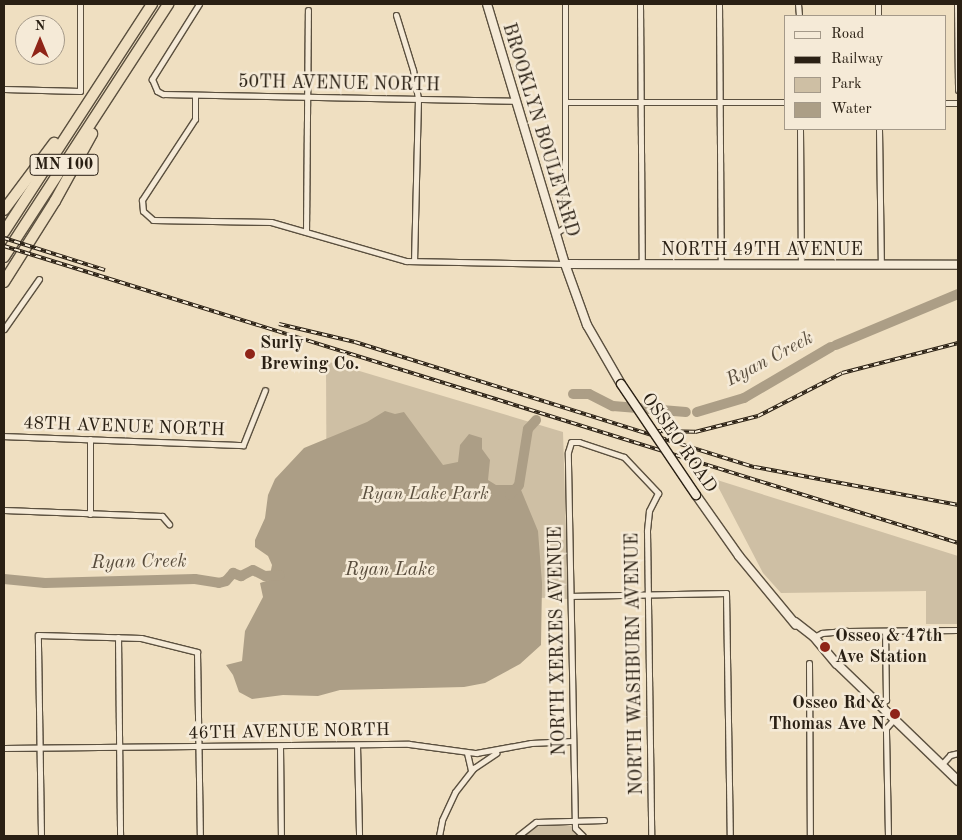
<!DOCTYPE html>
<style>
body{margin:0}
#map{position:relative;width:962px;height:840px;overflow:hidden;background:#efdfc1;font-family:"Old Standard TT",serif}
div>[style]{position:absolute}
.green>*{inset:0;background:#cebfa4}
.water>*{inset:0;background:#ac9e86}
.river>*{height:10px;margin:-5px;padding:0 5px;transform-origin:5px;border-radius:5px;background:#ac9e86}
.roads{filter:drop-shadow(1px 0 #5b503f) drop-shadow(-1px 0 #5b503f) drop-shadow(0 1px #5b503f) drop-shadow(0 -1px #5b503f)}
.street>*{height:5px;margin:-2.5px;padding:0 2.5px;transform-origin:2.5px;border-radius:2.5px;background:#f5ead7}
.secondary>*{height:8px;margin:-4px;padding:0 4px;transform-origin:4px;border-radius:4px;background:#f5ead7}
.highway>*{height:10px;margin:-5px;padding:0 5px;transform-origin:5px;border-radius:5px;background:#efdfc1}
.rail>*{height:4px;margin-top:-2px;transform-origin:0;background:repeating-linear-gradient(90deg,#f5ead7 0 5.5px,#2a2014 0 11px);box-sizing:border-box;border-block:1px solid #2a2014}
.bridges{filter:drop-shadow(1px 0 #2a2014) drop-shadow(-1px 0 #2a2014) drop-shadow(0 1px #2a2014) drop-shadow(0 -1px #2a2014)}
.secondary-bridge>*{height:8px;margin:-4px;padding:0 4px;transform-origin:4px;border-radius:4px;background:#f5ead7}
.dots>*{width:14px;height:14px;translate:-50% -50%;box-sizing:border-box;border:2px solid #f5ead7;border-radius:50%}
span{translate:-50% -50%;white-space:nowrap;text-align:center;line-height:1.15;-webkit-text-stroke:5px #f5ead7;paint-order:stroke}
.shield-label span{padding:1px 4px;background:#f5ead7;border:1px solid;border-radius:4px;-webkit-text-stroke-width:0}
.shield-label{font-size:16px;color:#2a2014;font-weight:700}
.street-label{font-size:18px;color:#2a2014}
.poi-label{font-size:18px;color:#2a2014;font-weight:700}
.left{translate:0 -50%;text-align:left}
.right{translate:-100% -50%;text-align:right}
.park-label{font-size:18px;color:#5b503f;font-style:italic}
.water-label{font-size:19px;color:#584c3c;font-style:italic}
.frame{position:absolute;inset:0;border:5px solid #2a2014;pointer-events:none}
.legend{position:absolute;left:784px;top:15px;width:162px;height:115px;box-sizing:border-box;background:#f5ead7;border:1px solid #a49989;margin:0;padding:6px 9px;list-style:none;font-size:15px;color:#2a2014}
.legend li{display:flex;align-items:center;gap:10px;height:25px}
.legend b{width:25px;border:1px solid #a49989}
.north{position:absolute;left:15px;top:15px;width:50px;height:50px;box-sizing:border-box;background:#f5ead7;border:1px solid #a49989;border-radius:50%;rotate:0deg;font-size:14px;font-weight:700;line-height:20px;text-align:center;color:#2a2014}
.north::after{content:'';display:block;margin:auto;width:18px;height:22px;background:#8f2418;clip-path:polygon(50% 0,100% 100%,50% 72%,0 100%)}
</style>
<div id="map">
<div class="green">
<i style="clip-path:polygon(326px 361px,563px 432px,568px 599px,327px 588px)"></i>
<i style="clip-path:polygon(714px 479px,958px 556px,958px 624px,926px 624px,926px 591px,781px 593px,763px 573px)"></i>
<i style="clip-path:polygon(543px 825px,571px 826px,578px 836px,523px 836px,531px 828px)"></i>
</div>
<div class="water">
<i style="clip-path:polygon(385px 411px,395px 414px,404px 412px,443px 465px,458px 462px,460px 445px,469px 434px,482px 438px,482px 449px,490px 460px,488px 480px,496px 485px,519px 485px,538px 531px,542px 583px,541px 645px,520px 664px,485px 683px,464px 687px,340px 690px,318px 696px,283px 695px,252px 699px,239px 692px,233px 675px,226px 665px,242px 661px,245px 631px,263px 597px,260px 583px,269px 580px,272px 565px,268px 556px,255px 547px,255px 540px,265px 518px,268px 495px,275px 479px,304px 448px,367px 422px)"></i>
</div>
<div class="river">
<i style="left:836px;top:345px;width:132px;rotate:-22.7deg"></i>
<i style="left:573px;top:394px;width:16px"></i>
<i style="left:589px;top:394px;width:27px;rotate:27deg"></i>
<i style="left:613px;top:406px;width:73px;rotate:4.7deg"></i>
<i style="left:697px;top:412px;width:49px;rotate:-16.6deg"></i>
<i style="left:744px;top:398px;width:101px;rotate:-30.4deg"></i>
<i style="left:510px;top:495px;width:13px;rotate:-48deg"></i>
<i style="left:519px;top:485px;width:57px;rotate:-80.9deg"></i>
<i style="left:528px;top:429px;width:12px;rotate:-48deg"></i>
<i style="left:4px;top:579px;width:41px;rotate:5.6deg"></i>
<i style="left:45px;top:583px;width:150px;rotate:-1.5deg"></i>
<i style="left:195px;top:579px;width:24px;rotate:9deg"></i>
<i style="left:219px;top:583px;width:7px;rotate:-16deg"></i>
<i style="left:226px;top:581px;width:11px;rotate:-49deg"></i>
<i style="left:233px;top:573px;width:9px;rotate:21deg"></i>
<i style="left:241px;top:576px;width:13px;rotate:-27deg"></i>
<i style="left:253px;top:570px;width:13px;rotate:27deg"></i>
<i style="left:265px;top:576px;width:15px;rotate:-4deg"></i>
</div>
<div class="roads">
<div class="street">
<i style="left:199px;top:4px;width:89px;rotate:122.1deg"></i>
<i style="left:152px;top:79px;width:13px;rotate:67deg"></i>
<i style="left:157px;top:91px;width:7px;rotate:27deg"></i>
<i style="left:163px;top:94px;width:352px;rotate:1.1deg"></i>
<i style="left:640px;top:4px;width:261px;rotate:89.6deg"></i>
<i style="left:719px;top:4px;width:261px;rotate:89.6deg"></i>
<i style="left:798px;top:4px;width:12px;rotate:85deg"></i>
<i style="left:878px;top:4px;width:12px;rotate:90deg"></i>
<i style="left:957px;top:4px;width:86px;rotate:89.3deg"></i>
<i style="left:396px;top:15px;width:58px;rotate:72.8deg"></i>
<i style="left:413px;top:70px;width:29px;rotate:80deg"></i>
<i style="left:418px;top:99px;width:162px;rotate:91.4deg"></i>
<i style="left:4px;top:89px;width:76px;rotate:1.5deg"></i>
<i style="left:80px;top:91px;width:87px;rotate:-90deg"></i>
<i style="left:195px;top:95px;width:24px;rotate:90deg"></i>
<i style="left:195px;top:119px;width:97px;rotate:123.2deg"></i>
<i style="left:142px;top:200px;width:11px;rotate:85deg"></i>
<i style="left:143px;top:211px;width:13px;rotate:42deg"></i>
<i style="left:153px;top:220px;width:118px;rotate:1deg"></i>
<i style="left:271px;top:222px;width:141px;rotate:16.1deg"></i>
<i style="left:406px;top:261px;width:159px;rotate:1.1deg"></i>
<i style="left:565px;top:102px;width:221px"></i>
<i style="left:946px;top:103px;width:12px"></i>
<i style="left:800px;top:129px;width:136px;rotate:89.6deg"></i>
<i style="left:879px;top:129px;width:136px;rotate:89.2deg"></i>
<i style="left:306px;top:232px;width:222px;rotate:-89.5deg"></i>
<i style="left:556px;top:233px;width:11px;rotate:-34deg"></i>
<i style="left:565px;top:227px;width:223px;rotate:-90deg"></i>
<i style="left:4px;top:329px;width:61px;rotate:-55deg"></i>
<i style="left:4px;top:436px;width:239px;rotate:2.2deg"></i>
<i style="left:243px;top:445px;width:59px;rotate:-68.2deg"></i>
<i style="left:90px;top:439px;width:75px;rotate:90deg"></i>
<i style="left:4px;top:510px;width:158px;rotate:2.2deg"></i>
<i style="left:162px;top:516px;width:11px;rotate:49deg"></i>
<i style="left:571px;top:596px;width:155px;rotate:-1.1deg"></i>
<i style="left:726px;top:593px;width:243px;rotate:89.1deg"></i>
<i style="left:118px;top:637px;width:199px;rotate:89.4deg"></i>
<i style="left:814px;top:637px;width:9px;rotate:-27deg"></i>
<i style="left:822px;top:633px;width:25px;rotate:-5deg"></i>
<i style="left:847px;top:631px;width:111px;rotate:-0.5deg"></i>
<i style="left:809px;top:663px;width:173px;rotate:89.7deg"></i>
<i style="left:880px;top:705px;width:8px;rotate:-40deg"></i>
<i style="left:886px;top:700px;width:69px;rotate:-90.8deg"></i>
<i style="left:357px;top:745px;width:91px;rotate:88.7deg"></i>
<i style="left:280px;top:746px;width:90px;rotate:89.4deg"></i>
<i style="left:4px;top:748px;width:405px;rotate:-0.6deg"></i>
<i style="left:409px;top:744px;width:68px;rotate:7.7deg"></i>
<i style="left:476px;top:753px;width:56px;rotate:-10.3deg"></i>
<i style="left:531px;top:743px;width:42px;rotate:-2.7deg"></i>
<i style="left:467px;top:753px;width:18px;rotate:77deg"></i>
<i style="left:942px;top:764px;width:12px;rotate:-48deg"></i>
<i style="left:950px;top:755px;width:8px;rotate:-14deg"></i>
<i style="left:41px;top:836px;width:201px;rotate:-90.9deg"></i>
<i style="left:38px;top:635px;width:103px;rotate:1.7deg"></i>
<i style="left:141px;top:638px;width:58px;rotate:14deg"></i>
<i style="left:197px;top:652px;width:184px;rotate:89.1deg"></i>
<i style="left:439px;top:836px;width:16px;rotate:-79deg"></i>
<i style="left:442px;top:820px;width:31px;rotate:-65deg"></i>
<i style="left:455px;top:792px;width:31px;rotate:-52deg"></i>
<i style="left:474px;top:768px;width:27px;rotate:-34deg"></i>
<i style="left:518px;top:836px;width:23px;rotate:-38deg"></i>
<i style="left:536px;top:822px;width:68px;rotate:-1.7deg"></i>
<i style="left:583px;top:836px;width:11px;rotate:-135deg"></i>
<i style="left:575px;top:828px;width:376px;rotate:-91.1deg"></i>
<i style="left:568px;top:452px;width:10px;rotate:-73deg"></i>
<i style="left:571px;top:442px;width:8px"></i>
<i style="left:579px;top:442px;width:47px;rotate:18.4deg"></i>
<i style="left:624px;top:457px;width:50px;rotate:46.6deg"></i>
<i style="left:658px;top:493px;width:20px;rotate:117deg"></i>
<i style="left:649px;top:511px;width:20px;rotate:96deg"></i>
<i style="left:647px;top:531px;width:305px;rotate:89.2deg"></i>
<i style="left:888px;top:836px;width:108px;rotate:-91.1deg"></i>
<i style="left:886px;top:728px;width:12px;rotate:-48deg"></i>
</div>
<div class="secondary">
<i style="left:487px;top:4px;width:271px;rotate:73.3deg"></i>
<i style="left:565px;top:264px;width:65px;rotate:70.2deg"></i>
<i style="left:587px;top:325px;width:68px;rotate:60deg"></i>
<i style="left:565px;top:264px;width:393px;rotate:0.1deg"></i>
<i style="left:696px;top:495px;width:75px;rotate:54.8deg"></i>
<i style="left:739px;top:556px;width:89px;rotate:50.4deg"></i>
<i style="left:795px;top:622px;width:24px;rotate:38deg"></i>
<i style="left:814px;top:637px;width:35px;rotate:50deg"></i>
<i style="left:837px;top:664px;width:168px;rotate:44deg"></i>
</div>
<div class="highway">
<i style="left:4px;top:210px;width:84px;rotate:-53.3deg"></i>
<i style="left:4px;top:232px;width:272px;rotate:-57deg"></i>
<i style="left:4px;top:257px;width:302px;rotate:-57deg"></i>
<i style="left:4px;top:282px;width:96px;rotate:-57.8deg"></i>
<i style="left:55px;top:201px;width:77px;rotate:-61.1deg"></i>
</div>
</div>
<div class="rail">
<i style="left:4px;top:238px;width:106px;rotate:17.6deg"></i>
<i style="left:4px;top:246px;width:999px;rotate:17.29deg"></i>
<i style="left:279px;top:324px;width:78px;rotate:13.3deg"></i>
<i style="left:355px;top:342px;width:419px;rotate:17.4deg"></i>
<i style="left:755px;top:467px;width:207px;rotate:10.6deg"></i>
<i style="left:656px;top:431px;width:39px;rotate:1deg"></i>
<i style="left:695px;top:432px;width:65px;rotate:-14.3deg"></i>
<i style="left:758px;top:416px;width:94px;rotate:-27.1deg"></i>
<i style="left:842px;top:373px;width:120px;rotate:-14.5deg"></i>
</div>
<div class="bridges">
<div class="secondary-bridge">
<i style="left:621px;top:384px;width:134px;rotate:56deg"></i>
</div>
</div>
<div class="dots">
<i style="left:250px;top:354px;background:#8f2418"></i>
<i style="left:825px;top:647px;background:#8f2418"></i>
<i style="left:895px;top:714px;background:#8f2418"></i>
</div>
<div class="shield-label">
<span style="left:64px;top:165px">MN 100</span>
</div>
<div class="street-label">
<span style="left:339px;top:84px;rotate:1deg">50TH AVENUE NORTH</span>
<span style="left:540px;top:130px;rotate:73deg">BROOKLYN BOULEVARD</span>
<span style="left:762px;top:250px">NORTH 49TH AVENUE</span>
<span style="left:124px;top:427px;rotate:2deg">48TH AVENUE NORTH</span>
<span style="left:679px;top:443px;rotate:55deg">OSSEO ROAD</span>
<span style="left:558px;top:641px;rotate:-91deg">NORTH XERXES AVENUE</span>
<span style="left:635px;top:664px;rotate:-91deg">NORTH WASHBURN AVENUE</span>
<span style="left:289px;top:732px;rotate:-1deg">46TH AVENUE NORTH</span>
</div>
<div class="poi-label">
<span class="left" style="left:260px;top:354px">Surly<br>Brewing Co.</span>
<span class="left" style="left:835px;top:647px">Osseo &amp; 47th<br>Ave Station</span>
<span class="right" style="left:885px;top:714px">Osseo Rd &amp;<br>Thomas Ave N</span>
</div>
<div class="park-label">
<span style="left:425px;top:494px">Ryan Lake Park</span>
</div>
<div class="water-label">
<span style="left:770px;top:360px;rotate:-28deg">Ryan Creek</span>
<span style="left:139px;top:563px;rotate:-1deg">Ryan Creek</span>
<span style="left:390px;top:571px">Ryan Lake</span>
</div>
<div class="frame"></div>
<ul class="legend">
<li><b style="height:6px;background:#f5ead7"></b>Road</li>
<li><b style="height:6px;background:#2a2014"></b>Railway</li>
<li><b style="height:14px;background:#cebfa4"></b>Park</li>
<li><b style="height:14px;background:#ac9e86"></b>Water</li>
</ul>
<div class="north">N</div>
</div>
